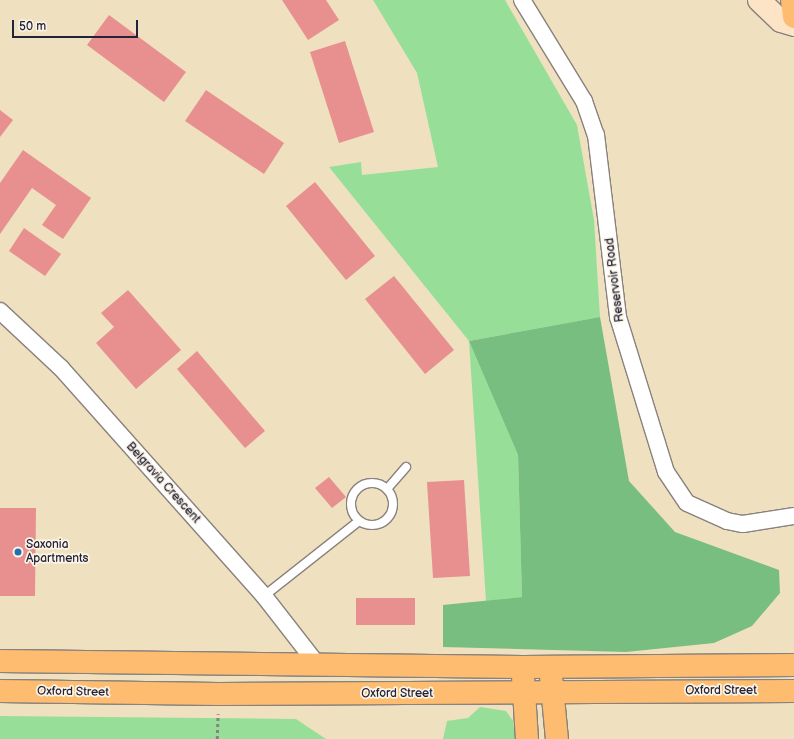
<!DOCTYPE html>
<style>
body{margin:0}
#map{position:relative;width:794px;height:739px;overflow:hidden;background:#efe0bf;font-family:"Balsamiq Sans",sans-serif}
div>[style]{position:absolute}
.green>*{inset:0;background:#97df99}
.forest>*{inset:0;background:#79be81}
.building>*{inset:0;background:#e7908f}
.path>*{height:2.5px;margin-top:-1.25px;transform-origin:0;background:repeating-linear-gradient(90deg,#88817d 0 3px,transparent 0 6px)}
.roads{filter:drop-shadow(1px 0 #88817d) drop-shadow(-1px 0 #88817d) drop-shadow(0 1px #88817d) drop-shadow(0 -1px #88817d)}
.lane>*{height:8px;margin:-4px;padding:0 4px;transform-origin:4px;border-radius:4px;background:#fff}
.lane>.ring{margin:-4px;padding:0;box-sizing:content-box;background:none;border:8px solid #fff;border-radius:50%}
.street>*{height:16px;margin:-8px;padding:0 8px;transform-origin:8px;border-radius:8px;background:#fff}
.secondary>*{height:22px;margin:-11px;padding:0 11px;transform-origin:11px;border-radius:11px;background:#fee4c6}
.primary>*{height:22px;margin:-11px;padding:0 11px;transform-origin:11px;border-radius:11px;background:#fdbc70}
.dots>*{width:11px;height:11px;translate:-50% -50%;box-sizing:border-box;border:2px solid #fcf5e5;border-radius:50%}
span{translate:-50% -50%;white-space:nowrap;text-align:center;line-height:1.15;-webkit-text-stroke:3.5px #fcf5e5;paint-order:stroke}
.street-label{font-size:12px;color:#22223b}
.poi-label{font-size:12px;color:#22223b}
.left{translate:0 -50%;text-align:left}
.scale{position:absolute;left:12px;top:20px;width:126px;height:18px;box-sizing:border-box;border:2px solid #22223b;border-top:0;padding-left:5px;font-size:12px;line-height:14px;white-space:nowrap;color:#22223b;-webkit-text-stroke:3px #fcf5e5;paint-order:stroke}
</style>
<div id="map">
<div class="green">
<i style="clip-path:polygon(373px 0,505px 0,577px 125px,594px 220px,600px 317px,469px 341px,518px 455px,522px 597px,486px 601px,469px 341px,329px 167px,361px 162px,362px 175px,438px 167px,417px 73px)"></i>
<i style="clip-path:polygon(480px 707px,506px 711px,513px 721px,516px 739px,443px 739px,447px 721px,468px 718px)"></i>
<i style="clip-path:polygon(0 716px,296px 719px,326px 739px,0 739px)"></i>
</div>
<div class="forest">
<i style="clip-path:polygon(600px 317px,629px 481px,675px 532px,779px 570px,780px 593px,752px 626px,714px 643px,626px 652px,443px 647px,443px 605px,522px 597px,518px 455px,469px 341px)"></i>
</div>
<div class="building">
<i style="clip-path:polygon(282px 0,326px 0,339px 20px,308px 40px)"></i>
<i style="clip-path:polygon(109px 15px,186px 72px,164px 102px,87px 45px)"></i>
<i style="clip-path:polygon(345px 41px,374px 132px,339px 143px,310px 52px)"></i>
<i style="clip-path:polygon(206px 90px,284px 143px,264px 174px,185px 121px)"></i>
<i style="clip-path:polygon(0 110px,13px 120px,0 137px)"></i>
<i style="clip-path:polygon(23px 150px,91px 198px,63px 239px,42px 225px,56px 205px,32px 188px,0 234px,0 183px)"></i>
<i style="clip-path:polygon(315px 182px,375px 256px,346px 280px,286px 206px)"></i>
<i style="clip-path:polygon(24px 228px,61px 254px,45px 276px,9px 251px)"></i>
<i style="clip-path:polygon(394px 276px,454px 350px,425px 374px,365px 299px)"></i>
<i style="clip-path:polygon(128px 290px,181px 350px,136px 389px,96px 343px,114px 327px,101px 313px)"></i>
<i style="clip-path:polygon(197px 351px,265px 431px,245px 448px,177px 369px)"></i>
<i style="clip-path:polygon(329px 477px,346px 497px,332px 508px,315px 488px)"></i>
<i style="clip-path:polygon(464px 480px,470px 576px,433px 578px,427px 482px)"></i>
<i style="clip-path:polygon(0 508px,36px 508px,35px 596px,0 596px)"></i>
<i style="clip-path:polygon(356px 598px,415px 598px,415px 625px,356px 625px)"></i>
</div>
<div class="path">
<i style="left:217px;top:739px;width:25px;rotate:-88deg"></i>
</div>
<div class="roads">
<div class="lane">
<i class="ring" style="left:351px;top:483px;width:34px;height:34px"></i>
<i style="left:387px;top:489px;width:29px;rotate:-49deg"></i>
<i style="left:264px;top:596px;width:121px;rotate:-38.3deg"></i>
</div>
<div class="street">
<i style="left:522px;top:0;width:119px;rotate:58.5deg"></i>
<i style="left:584px;top:101px;width:36px;rotate:71deg"></i>
<i style="left:596px;top:135px;width:183px;rotate:83.1deg"></i>
<i style="left:618px;top:317px;width:162px;rotate:72.8deg"></i>
<i style="left:666px;top:472px;width:37px;rotate:56deg"></i>
<i style="left:687px;top:503px;width:44px;rotate:24.2deg"></i>
<i style="left:727px;top:521px;width:16px;rotate:11deg"></i>
<i style="left:743px;top:524px;width:52px;rotate:-8.9deg"></i>
<i style="left:0;top:311px;width:83px;rotate:43.1deg"></i>
<i style="left:61px;top:368px;width:305px;rotate:48.3deg"></i>
<i style="left:264px;top:596px;width:86px;rotate:52.1deg"></i>
</div>
<div class="secondary">
<i style="left:759px;top:0;width:30px;rotate:44deg"></i>
<i style="left:781px;top:21px;width:14px;rotate:17deg"></i>
</div>
<div class="primary">
<i style="left:792px;top:0;width:17px;rotate:83deg"></i>
<i style="left:0;top:661px;width:523px;rotate:0.66deg"></i>
<i style="left:523px;top:667px;width:271px;rotate:-0.4deg"></i>
<i style="left:523px;top:676px;width:63px;rotate:86.4deg"></i>
<i style="left:551px;top:676px;width:63px;rotate:84.6deg"></i>
<i style="left:0;top:691px;width:218px;rotate:0.8deg"></i>
<i style="left:218px;top:694px;width:576px;rotate:-0.3deg"></i>
</div>
</div>
<div class="dots">
<i style="left:18px;top:552px;background:#1f6fb2"></i>
</div>
<div class="street-label">
<span style="left:615px;top:280px;rotate:-97deg">Reservoir Road</span>
<span style="left:163px;top:483px;rotate:48deg">Belgravia Crescent</span>
<span style="left:721px;top:691px">Oxford Street</span>
<span style="left:73px;top:692px;rotate:1deg">Oxford Street</span>
<span style="left:397px;top:694px">Oxford Street</span>
</div>
<div class="poi-label">
<span class="left" style="left:26px;top:552px">Saxonia<br>Apartments</span>
</div>
<div class="scale">50 m</div>
</div>
